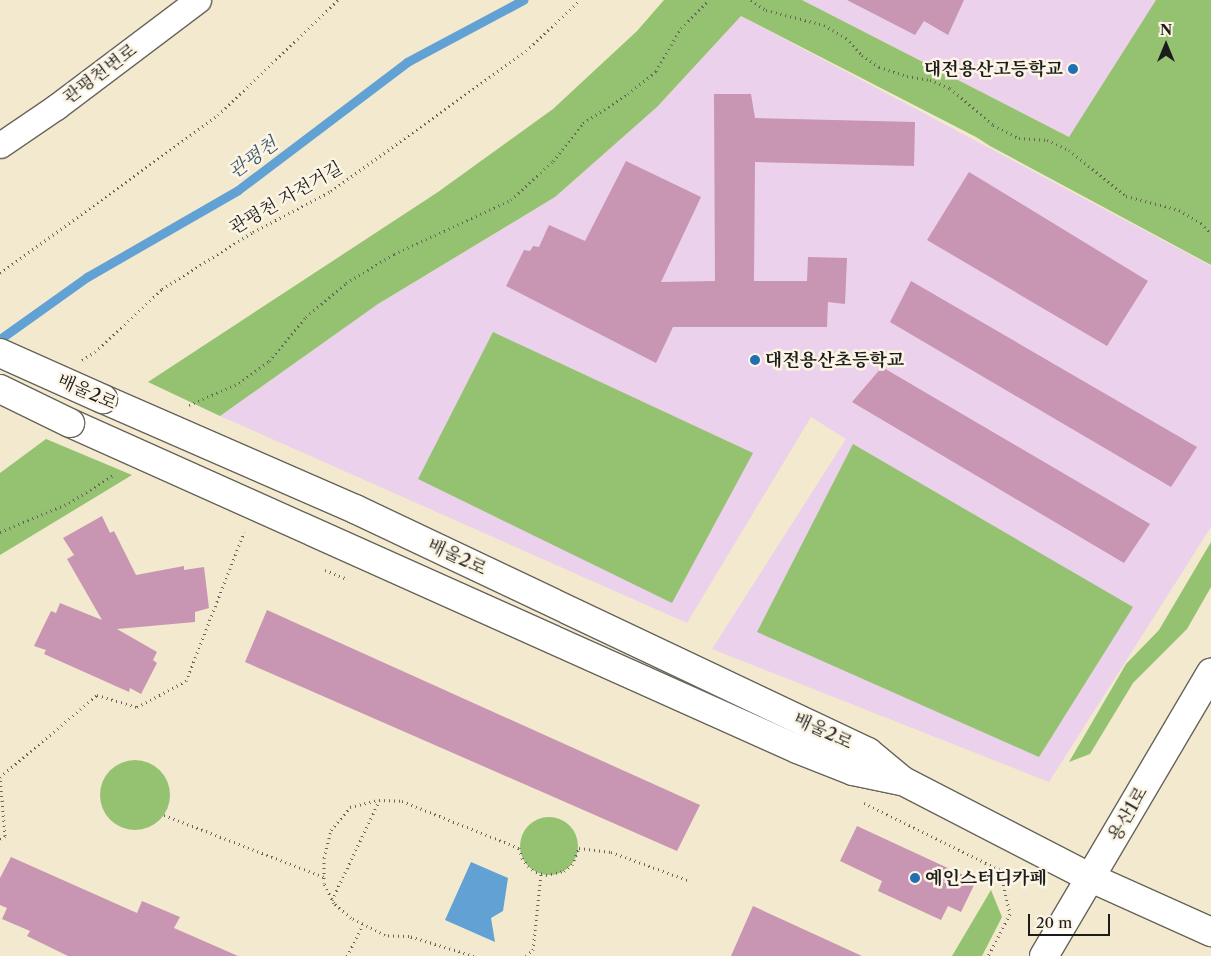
<!DOCTYPE html>
<meta charset="utf-8">
<style>
body{margin:0}
#map{position:relative;width:1211px;height:956px;overflow:hidden;background:#f3e9ce;font-family:"Libre Caslon Text","Noto Serif KR",serif}
div>[style]{position:absolute}
.built>*{inset:0;background:#ebd1eb}
.green>*{inset:0;background:#95c270}
.round{border-radius:50%}
.water>*{inset:0;background:#62a1d4}
.stream>*{height:9px;margin:-4.5px;padding:0 4.5px;transform-origin:4.5px;border-radius:4.5px;background:#62a1d4}
.building>*{inset:0;background:#c895b2}
.path>*{height:3px;margin-top:-1.5px;transform-origin:0;background:repeating-linear-gradient(90deg,#67645a 0 1px,transparent 0 5px)}
.roads{filter:drop-shadow(1px 0 #67645a) drop-shadow(-1px 0 #67645a) drop-shadow(0 1px #67645a) drop-shadow(0 -1px #67645a)}
.minor>*{height:25px;margin:-12.5px;padding:0 12.5px;transform-origin:12.5px;border-radius:12.5px;background:#fff}
.secondary>*{height:28px;margin:-14px;padding:0 14px;transform-origin:14px;border-radius:14px;background:#fff}
.bridges{filter:drop-shadow(1px 0 #67645a) drop-shadow(-1px 0 #67645a) drop-shadow(0 1px #67645a) drop-shadow(0 -1px #67645a)}
.secondary-bridge>*{height:28px;margin:-14px;padding:0 14px;transform-origin:14px;border-radius:14px;background:#fff}
.dots>*{width:14px;height:14px;translate:-50% -50%;box-sizing:border-box;border:2px solid #fcf5e5;border-radius:50%}
span{translate:-50% -50%;white-space:nowrap;text-align:center;line-height:1.15;-webkit-text-stroke:5px #fcf5e5;paint-order:stroke}
.poi-label{font-size:18px;color:#1c1c1c;font-weight:700}
.right{translate:-100% -50%;text-align:right}
.left{translate:0 -50%;text-align:left}
.street-label{font-size:18px;color:#1c1c1c}
.water-label{font-size:19px;color:#3c586f;font-style:italic}
.north{position:absolute;left:1141px;top:20px;width:50px;height:50px;-webkit-text-stroke:4px #fcf5e5;paint-order:stroke;rotate:0deg;font-size:14px;font-weight:700;line-height:20px;text-align:center;color:#1c1c1c}
.north::after{content:'';display:block;margin:auto;width:18px;height:22px;background:#1c1c1c;clip-path:polygon(50% 0,100% 100%,50% 72%,0 100%)}
.scale{position:absolute;left:1028px;top:914px;width:82px;height:22px;box-sizing:border-box;border:2px solid #1c1c1c;border-top:0;padding-left:6px;font-size:15px;line-height:18px;white-space:nowrap;color:#1c1c1c;-webkit-text-stroke:4px #fcf5e5;paint-order:stroke}
</style>
<div id="map">
<div class="built">
<i style="clip-path:polygon(802px 0,1211px 0,1165px 186px)"></i>
<i style="clip-path:polygon(741px 16px,1211px 266px,1211px 527px,1049px 782px,712px 649px,846px 439px,811px 417px,687px 623px,220px 416px,378px 304px,555px 197px,657px 107px)"></i>
</div>
<div class="green">
<i style="clip-path:polygon(664px 0,802px 0,1069px 137px,1156px 0,1211px 0,1211px 265px,990px 146px,976px 137px,741px 16px,657px 107px,555px 197px,378px 304px,220px 416px,148px 382px,438px 192px,553px 109px,637px 31px)"></i>
<i style="clip-path:polygon(493px 332px,753px 453px,672px 603px,418px 479px)"></i>
<i style="clip-path:polygon(46px 439px,132px 475px,0 555px,0 473px)"></i>
<i style="clip-path:polygon(853px 444px,1133px 607px,1039px 757px,757px 632px)"></i>
<i style="clip-path:polygon(1211px 542px,1211px 587px,1187px 629px,1133px 683px,1090px 754px,1069px 762px,1126px 664px,1159px 630px)"></i>
<i class="round" style="left:100px;top:760px;width:70px;height:70px"></i>
<i class="round" style="left:520px;top:817px;width:58px;height:58px"></i>
<i style="clip-path:polygon(991px 890px,1002px 917px,982px 956px,952px 956px)"></i>
</div>
<div class="water">
<i style="clip-path:polygon(471px 862px,508px 878px,503px 911px,491px 918px,495px 942px,445px 920px)"></i>
</div>
<div class="stream">
<i style="left:0;top:339px;width:107px;rotate:-35.5deg"></i>
<i style="left:87px;top:277px;width:174px;rotate:-29.9deg"></i>
<i style="left:238px;top:190px;width:212px;rotate:-37.1deg"></i>
<i style="left:407px;top:62px;width:132px;rotate:-28.1deg"></i>
</div>
<div class="building">
<i style="clip-path:polygon(847px 0,964px 0,948px 35px,924px 21px,915px 35px)"></i>
<i style="clip-path:polygon(714px 94px,751px 94px,755px 118px,915px 122px,914px 166px,755px 162px,754px 281px,807px 281px,808px 257px,847px 258px,845px 304px,828px 302px,827px 327px,673px 327px,656px 363px,506px 286px,524px 250px,530px 251px,533px 246px,539px 247px,549px 225px,585px 241px,626px 161px,701px 197px,661px 282px,715px 281px)"></i>
<i style="clip-path:polygon(969px 172px,1148px 281px,1107px 346px,927px 240px)"></i>
<i style="clip-path:polygon(911px 281px,1197px 447px,1171px 487px,890px 322px)"></i>
<i style="clip-path:polygon(882px 367px,1150px 524px,1124px 563px,852px 402px)"></i>
<i style="clip-path:polygon(102px 516px,110px 533px,114px 531px,136px 575px,184px 566px,184px 570px,204px 567px,209px 608px,195px 612px,195px 622px,117px 629px,157px 652px,153px 660px,157px 663px,141px 694px,130px 688px,129px 692px,44px 654px,46px 650px,34px 646px,51px 611px,56px 613px,60px 603px,102px 620px,67px 559px,74px 555px,63px 538px)"></i>
<i style="clip-path:polygon(267px 610px,700px 805px,677px 851px,245px 662px)"></i>
<i style="clip-path:polygon(857px 826px,976px 881px,961px 912px,948px 906px,941px 920px,878px 891px,882px 881px,840px 861px)"></i>
<i style="clip-path:polygon(11px 857px,137px 913px,142px 901px,180px 917px,174px 928px,238px 956px,68px 956px,27px 936px,30px 931px,2px 919px,7px 908px,0 905px,0 878px)"></i>
<i style="clip-path:polygon(753px 906px,862px 956px,731px 956px)"></i>
</div>
<div class="path">
<i style="left:751px;top:0;width:18px;rotate:34deg"></i>
<i style="left:766px;top:10px;width:60px;rotate:14.5deg"></i>
<i style="left:824px;top:25px;width:26px;rotate:31deg"></i>
<i style="left:846px;top:38px;width:23px;rotate:47deg"></i>
<i style="left:862px;top:55px;width:21px;rotate:35deg"></i>
<i style="left:879px;top:67px;width:29px;rotate:18deg"></i>
<i style="left:907px;top:76px;width:23px;rotate:10deg"></i>
<i style="left:930px;top:80px;width:22px;rotate:22deg"></i>
<i style="left:950px;top:88px;width:57px;rotate:40.7deg"></i>
<i style="left:993px;top:125px;width:29px;rotate:27deg"></i>
<i style="left:1019px;top:138px;width:28px;rotate:4deg"></i>
<i style="left:1047px;top:140px;width:24px;rotate:24deg"></i>
<i style="left:1069px;top:150px;width:73px;rotate:38.9deg"></i>
<i style="left:1126px;top:196px;width:55px;rotate:14.8deg"></i>
<i style="left:1179px;top:210px;width:26px;rotate:31deg"></i>
<i style="left:1201px;top:223px;width:15px;rotate:48deg"></i>
<i style="left:0;top:273px;width:269px;rotate:-35.9deg"></i>
<i style="left:218px;top:115px;width:166px;rotate:-43.8deg"></i>
<i style="left:82px;top:360px;width:15px;rotate:-32deg"></i>
<i style="left:95px;top:352px;width:92px;rotate:-43.2deg"></i>
<i style="left:162px;top:289px;width:107px;rotate:-32.1deg"></i>
<i style="left:253px;top:232px;width:88px;rotate:-27.7deg"></i>
<i style="left:331px;top:191px;width:240px;rotate:-35.7deg"></i>
<i style="left:526px;top:51px;width:74px;rotate:-43.4deg"></i>
<i style="left:189px;top:405px;width:55px;rotate:-23.7deg"></i>
<i style="left:239px;top:383px;width:37px;rotate:-36deg"></i>
<i style="left:269px;top:361px;width:57px;rotate:-49.9deg"></i>
<i style="left:306px;top:317px;width:52px;rotate:-40.4deg"></i>
<i style="left:346px;top:283px;width:56px;rotate:-31.1deg"></i>
<i style="left:394px;top:254px;width:129px;rotate:-24.8deg"></i>
<i style="left:511px;top:200px;width:57px;rotate:-42.9deg"></i>
<i style="left:553px;top:161px;width:48px;rotate:-51.7deg"></i>
<i style="left:583px;top:123px;width:54px;rotate:-32.8deg"></i>
<i style="left:628px;top:94px;width:36px;rotate:-39deg"></i>
<i style="left:656px;top:71px;width:50px;rotate:-59.8deg"></i>
<i style="left:681px;top:28px;width:40px;rotate:-45deg"></i>
<i style="left:0;top:532px;width:75px;rotate:-22.8deg"></i>
<i style="left:69px;top:503px;width:54px;rotate:-32.2deg"></i>
<i style="left:325px;top:570px;width:24px;rotate:22deg"></i>
<i style="left:864px;top:803px;width:152px;rotate:26.2deg"></i>
<i style="left:1000px;top:870px;width:45px;rotate:77.2deg"></i>
<i style="left:1010px;top:914px;width:47px;rotate:117.6deg"></i>
<i style="left:164px;top:815px;width:172px;rotate:21.2deg"></i>
<i style="left:0;top:839px;width:6px;rotate:-31deg"></i>
<i style="left:5px;top:836px;width:59px;rotate:-94.8deg"></i>
<i style="left:0;top:777px;width:127px;rotate:-40.2deg"></i>
<i style="left:97px;top:695px;width:42px;rotate:16.7deg"></i>
<i style="left:137px;top:707px;width:55px;rotate:-28deg"></i>
<i style="left:186px;top:681px;width:160px;rotate:-68.7deg"></i>
<i style="left:332px;top:900px;width:110px;rotate:-64.6deg"></i>
<i style="left:347px;top:956px;width:35px;rotate:-63deg"></i>
<i style="left:474px;top:956px;width:68px;rotate:-162.9deg"></i>
<i style="left:409px;top:936px;width:24px;rotate:-178deg"></i>
<i style="left:385px;top:935px;width:38px;rotate:-153deg"></i>
<i style="left:351px;top:918px;width:23px;rotate:-139deg"></i>
<i style="left:334px;top:903px;width:22px;rotate:-117deg"></i>
<i style="left:324px;top:883px;width:25px;rotate:-90deg"></i>
<i style="left:324px;top:858px;width:29px;rotate:-76deg"></i>
<i style="left:331px;top:830px;width:30px;rotate:-50deg"></i>
<i style="left:350px;top:807px;width:30px;rotate:-14deg"></i>
<i style="left:379px;top:800px;width:23px;rotate:2deg"></i>
<i style="left:402px;top:801px;width:126px;rotate:21.9deg"></i>
<i style="left:519px;top:848px;width:10px;rotate:73deg"></i>
<i style="left:522px;top:858px;width:10px;rotate:53deg"></i>
<i style="left:528px;top:866px;width:10px;rotate:37deg"></i>
<i style="left:536px;top:872px;width:10px;rotate:17deg"></i>
<i style="left:546px;top:875px;width:18px;rotate:-13deg"></i>
<i style="left:564px;top:871px;width:10px;rotate:-37deg"></i>
<i style="left:572px;top:865px;width:18px;rotate:-68deg"></i>
<i style="left:579px;top:848px;width:32px;rotate:7deg"></i>
<i style="left:611px;top:852px;width:82px;rotate:20deg"></i>
<i style="left:526px;top:956px;width:9px;rotate:-41deg"></i>
<i style="left:533px;top:950px;width:76px;rotate:-84deg"></i>
</div>
<div class="roads">
<div class="minor">
<i style="left:0;top:145px;width:68px;rotate:-34.2deg"></i>
<i style="left:56px;top:107px;width:178px;rotate:-37deg"></i>
</div>
<div class="secondary">
<i style="left:103px;top:399px;width:275px;rotate:23.6deg"></i>
<i style="left:355px;top:509px;width:568px;rotate:25.35deg"></i>
<i style="left:868px;top:752px;width:45px;rotate:39.6deg"></i>
<i style="left:903px;top:781px;width:212px;rotate:27.3deg"></i>
<i style="left:1091px;top:878px;width:132px;rotate:24.2deg"></i>
<i style="left:70px;top:423px;width:797px;rotate:24.15deg"></i>
<i style="left:797px;top:749px;width:60px;rotate:21.4deg"></i>
<i style="left:853px;top:771px;width:49px;rotate:11.8deg"></i>
<i style="left:1044px;top:956px;width:329px;rotate:-59.5deg"></i>
</div>
</div>
<div class="bridges">
<div class="secondary-bridge">
<i style="left:0;top:353px;width:113px;rotate:24.1deg"></i>
<i style="left:0;top:389px;width:78px;rotate:25.9deg"></i>
</div>
</div>
<div class="dots">
<i style="left:1073px;top:69px;background:#1f6fb2"></i>
<i style="left:755px;top:360px;background:#1f6fb2"></i>
<i style="left:915px;top:878px;background:#1f6fb2"></i>
</div>
<div class="poi-label">
<span class="right" style="left:1063px;top:69px">대전용산고등학교</span>
<span class="left" style="left:765px;top:360px">대전용산초등학교</span>
<span class="left" style="left:925px;top:878px">예인스터디카페</span>
</div>
<div class="street-label">
<span style="left:100px;top:74px;rotate:-37deg">관평천변로</span>
<span style="left:286px;top:198px;rotate:-30deg">관평천 자전거길</span>
<span style="left:87px;top:392px;rotate:24deg">배울2로</span>
<span style="left:457px;top:557px;rotate:25deg">배울2로</span>
<span style="left:823px;top:731px;rotate:25deg">배울2로</span>
<span style="left:1128px;top:814px;rotate:-60deg">용산1로</span>
</div>
<div class="water-label">
<span style="left:253px;top:158px;rotate:-36deg">관평천</span>
</div>
<div class="north">N</div>
<div class="scale">20 m</div>
</div>
